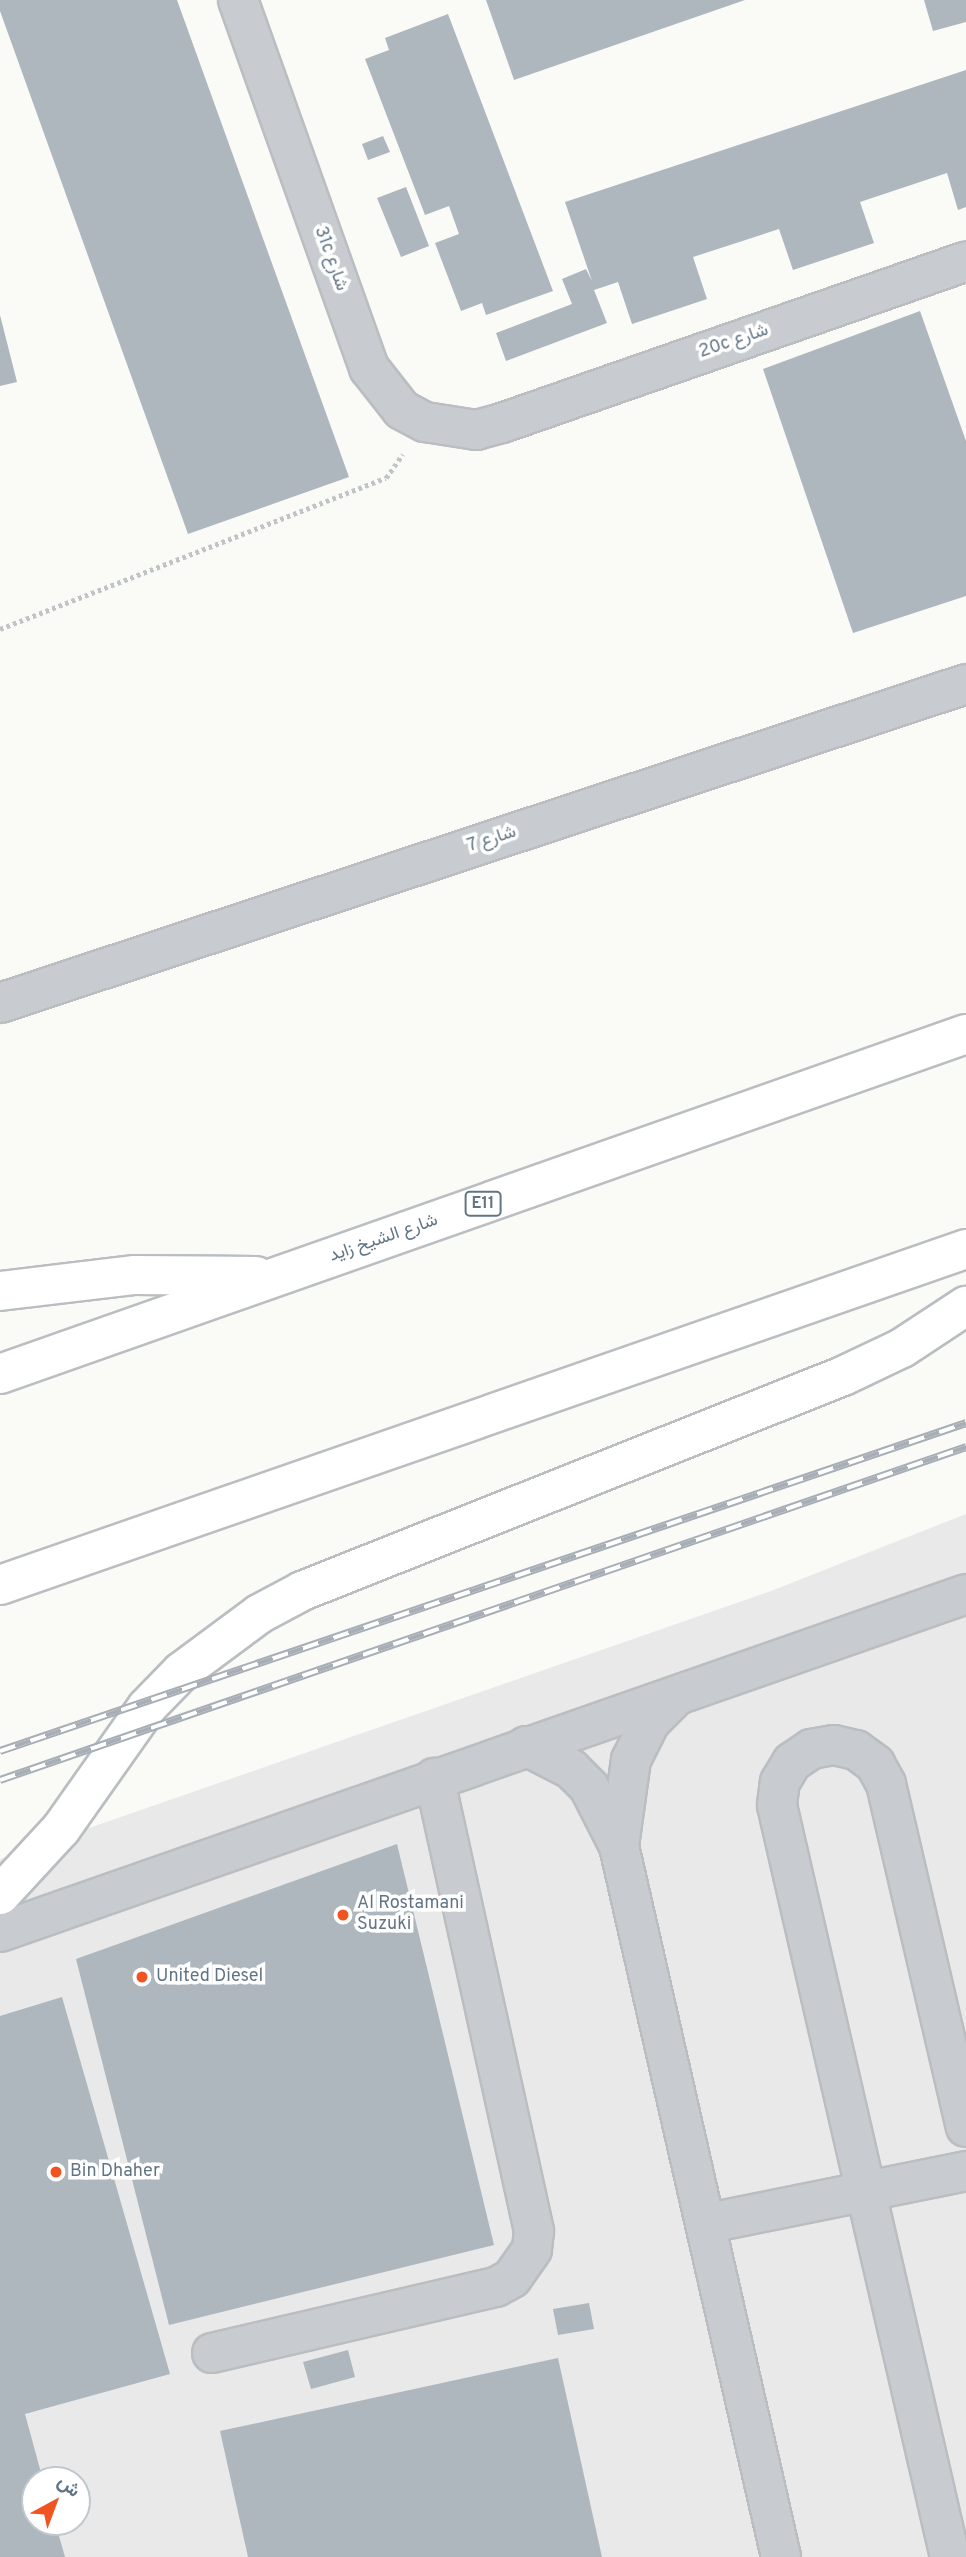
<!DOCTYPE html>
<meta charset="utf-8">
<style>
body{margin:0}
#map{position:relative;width:966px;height:2557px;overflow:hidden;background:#fafaf7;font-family:Overpass,Vazirmatn,sans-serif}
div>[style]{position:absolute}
.built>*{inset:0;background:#e8e9e8}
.building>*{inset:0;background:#adb7bd}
.path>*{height:4.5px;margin-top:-2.25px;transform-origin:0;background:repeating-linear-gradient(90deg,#c1c4c6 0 3.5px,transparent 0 7px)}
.roads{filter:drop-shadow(2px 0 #babec1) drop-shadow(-2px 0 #babec1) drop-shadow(0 2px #babec1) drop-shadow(0 -2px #babec1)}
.minor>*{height:38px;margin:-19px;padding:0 19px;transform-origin:19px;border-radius:19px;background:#c8ccd0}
.highway>*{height:38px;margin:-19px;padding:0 19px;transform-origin:19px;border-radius:19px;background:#fff}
.rail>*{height:8px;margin-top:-4px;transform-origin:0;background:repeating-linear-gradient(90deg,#fff 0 16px,#a7aeb5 0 32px);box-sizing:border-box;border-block:2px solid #a7aeb5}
.dots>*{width:19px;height:19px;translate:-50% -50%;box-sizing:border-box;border:4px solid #fff;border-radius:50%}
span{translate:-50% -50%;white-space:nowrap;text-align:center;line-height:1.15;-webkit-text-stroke:7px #fff;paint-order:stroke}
.shield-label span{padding:2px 5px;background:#fff;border:2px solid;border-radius:5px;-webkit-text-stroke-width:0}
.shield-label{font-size:16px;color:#627585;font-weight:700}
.street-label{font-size:18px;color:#627585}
.poi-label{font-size:18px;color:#627585}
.left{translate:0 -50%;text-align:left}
.north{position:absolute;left:21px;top:2466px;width:70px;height:70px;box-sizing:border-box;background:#fff;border:2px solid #c0c8ce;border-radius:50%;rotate:41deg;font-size:19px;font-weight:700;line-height:28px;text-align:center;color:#627585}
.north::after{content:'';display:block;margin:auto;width:24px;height:32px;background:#f05521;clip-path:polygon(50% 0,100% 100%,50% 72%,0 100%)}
</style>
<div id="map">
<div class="built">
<i style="clip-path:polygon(evenodd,966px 1514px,966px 2557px,0 2557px,0 1859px,771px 1591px,966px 1514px,35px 2480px,77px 2480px,77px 2522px,35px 2522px,35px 2480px)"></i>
</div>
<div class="building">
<i style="clip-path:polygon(0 0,177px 0,349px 477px,188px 534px,0 11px)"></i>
<i style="clip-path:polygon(486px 0,745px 0,514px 80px)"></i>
<i style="clip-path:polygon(924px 0,966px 0,966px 22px,933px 31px)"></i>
<i style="clip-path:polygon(448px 14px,553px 291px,486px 315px,482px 303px,461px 311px,435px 243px,459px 234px,449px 206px,425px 215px,365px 59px,389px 50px,385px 38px)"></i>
<i style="clip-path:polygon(966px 70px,966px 207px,958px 210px,947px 173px,860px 202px,874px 243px,793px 270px,779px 229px,693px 257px,707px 299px,632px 324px,618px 282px,594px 290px,607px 323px,506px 361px,496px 333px,572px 304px,562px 279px,586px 269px,592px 281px,565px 202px)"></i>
<i style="clip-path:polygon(383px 136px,390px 152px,368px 160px,362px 144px)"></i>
<i style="clip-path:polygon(406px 187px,429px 246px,401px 257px,377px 198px)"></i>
<i style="clip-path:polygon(920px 311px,966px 441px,966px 596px,853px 633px,763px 369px)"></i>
<i style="clip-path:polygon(0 315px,17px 382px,0 386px)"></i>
<i style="clip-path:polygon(397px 1844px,494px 2245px,169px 2325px,76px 1959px)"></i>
<i style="clip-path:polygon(62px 1997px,170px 2374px,25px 2414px,43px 2480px,35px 2480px,35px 2522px,55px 2522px,65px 2557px,0 2557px,0 2016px)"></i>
<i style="clip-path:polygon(589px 2303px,594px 2329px,558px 2335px,553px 2309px)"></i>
<i style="clip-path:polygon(348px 2350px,355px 2377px,311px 2389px,303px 2362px)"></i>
<i style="clip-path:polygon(558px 2358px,602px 2557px,248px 2557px,220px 2431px)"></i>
</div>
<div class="path">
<i style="left:0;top:629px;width:414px;rotate:-21.4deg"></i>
<i style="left:386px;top:478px;width:29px;rotate:-55deg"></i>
</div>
<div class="roads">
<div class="minor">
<i style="left:238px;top:0;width:391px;rotate:70.4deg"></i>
<i style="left:369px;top:368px;width:53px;rotate:51.8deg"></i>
<i style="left:402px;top:410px;width:26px;rotate:28deg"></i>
<i style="left:425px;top:422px;width:52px;rotate:8.9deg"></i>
<i style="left:476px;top:430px;width:27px;rotate:-15deg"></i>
<i style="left:502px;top:423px;width:491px;rotate:-19.2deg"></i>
<i style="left:0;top:1003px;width:1017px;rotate:-18.27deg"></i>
<i style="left:526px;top:1746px;width:51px;rotate:27.1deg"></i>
<i style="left:571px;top:1769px;width:25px;rotate:45deg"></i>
<i style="left:589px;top:1787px;width:66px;rotate:63deg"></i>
<i style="left:619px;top:1846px;width:729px;rotate:77.16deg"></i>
<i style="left:619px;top:1846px;width:87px;rotate:-82.1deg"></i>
<i style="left:631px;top:1760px;width:42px;rotate:-63.4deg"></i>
<i style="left:650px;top:1722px;width:37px;rotate:-45deg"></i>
<i style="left:0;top:1932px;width:1023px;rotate:-19.28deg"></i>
<i style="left:708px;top:2223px;width:263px;rotate:-11.4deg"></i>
<i style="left:212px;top:2353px;width:292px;rotate:-13.1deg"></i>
<i style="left:496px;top:2287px;width:18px;rotate:-29deg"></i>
<i style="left:512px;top:2278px;width:35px;rotate:-55deg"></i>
<i style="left:532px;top:2249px;width:18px;rotate:-84deg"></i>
<i style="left:534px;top:2231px;width:464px;rotate:-102.4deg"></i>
<i style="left:950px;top:2557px;width:772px;rotate:-102.96deg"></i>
<i style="left:777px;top:1805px;width:23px;rotate:-83deg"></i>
<i style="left:780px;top:1782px;width:23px;rotate:-59deg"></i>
<i style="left:792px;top:1762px;width:23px;rotate:-34deg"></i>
<i style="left:811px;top:1749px;width:23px;rotate:-10deg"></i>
<i style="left:834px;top:1745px;width:23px;rotate:13deg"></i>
<i style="left:856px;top:1750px;width:24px;rotate:36deg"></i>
<i style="left:875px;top:1764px;width:23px;rotate:61deg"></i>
<i style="left:886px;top:1784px;width:352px;rotate:76.9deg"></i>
</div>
<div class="highway">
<i style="left:0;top:1291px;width:136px;rotate:-6.8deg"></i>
<i style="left:135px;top:1275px;width:121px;rotate:0.5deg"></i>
<i style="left:0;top:1374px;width:1024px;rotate:-19.39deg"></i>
<i style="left:0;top:1585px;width:1023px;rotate:-19.18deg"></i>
<i style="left:0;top:1895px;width:90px;rotate:-47.3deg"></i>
<i style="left:61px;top:1829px;width:149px;rotate:-54.8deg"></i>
<i style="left:147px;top:1707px;width:49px;rotate:-45.8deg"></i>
<i style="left:181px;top:1672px;width:97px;rotate:-36.6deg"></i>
<i style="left:259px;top:1614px;width:49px;rotate:-28.1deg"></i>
<i style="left:302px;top:1591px;width:582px;rotate:-21.67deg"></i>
<i style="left:843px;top:1376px;width:65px;rotate:-25.4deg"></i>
<i style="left:902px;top:1348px;width:77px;rotate:-33.3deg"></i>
</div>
</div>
<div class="rail">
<i style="left:0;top:1751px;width:1020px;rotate:-18.75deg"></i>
<i style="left:0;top:1780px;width:1022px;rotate:-19.02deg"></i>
</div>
<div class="dots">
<i style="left:343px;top:1915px;background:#f05521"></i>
<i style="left:142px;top:1977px;background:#f05521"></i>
<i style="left:56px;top:2172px;background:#f05521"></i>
</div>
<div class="shield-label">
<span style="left:483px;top:1204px">E11</span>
</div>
<div class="street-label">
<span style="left:330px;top:259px;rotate:70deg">31c شارع</span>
<span style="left:734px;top:342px;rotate:-19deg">20c شارع</span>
<span style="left:492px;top:840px;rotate:-18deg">شارع 7</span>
<span style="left:384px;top:1239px;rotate:-19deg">شارع الشيخ زايد</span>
</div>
<div class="poi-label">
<span class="left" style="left:357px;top:1915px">Al Rostamani<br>Suzuki</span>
<span class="left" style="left:156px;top:1977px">United Diesel</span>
<span class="left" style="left:70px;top:2172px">Bin Dhaher</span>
</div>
<div class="north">ش</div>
</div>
